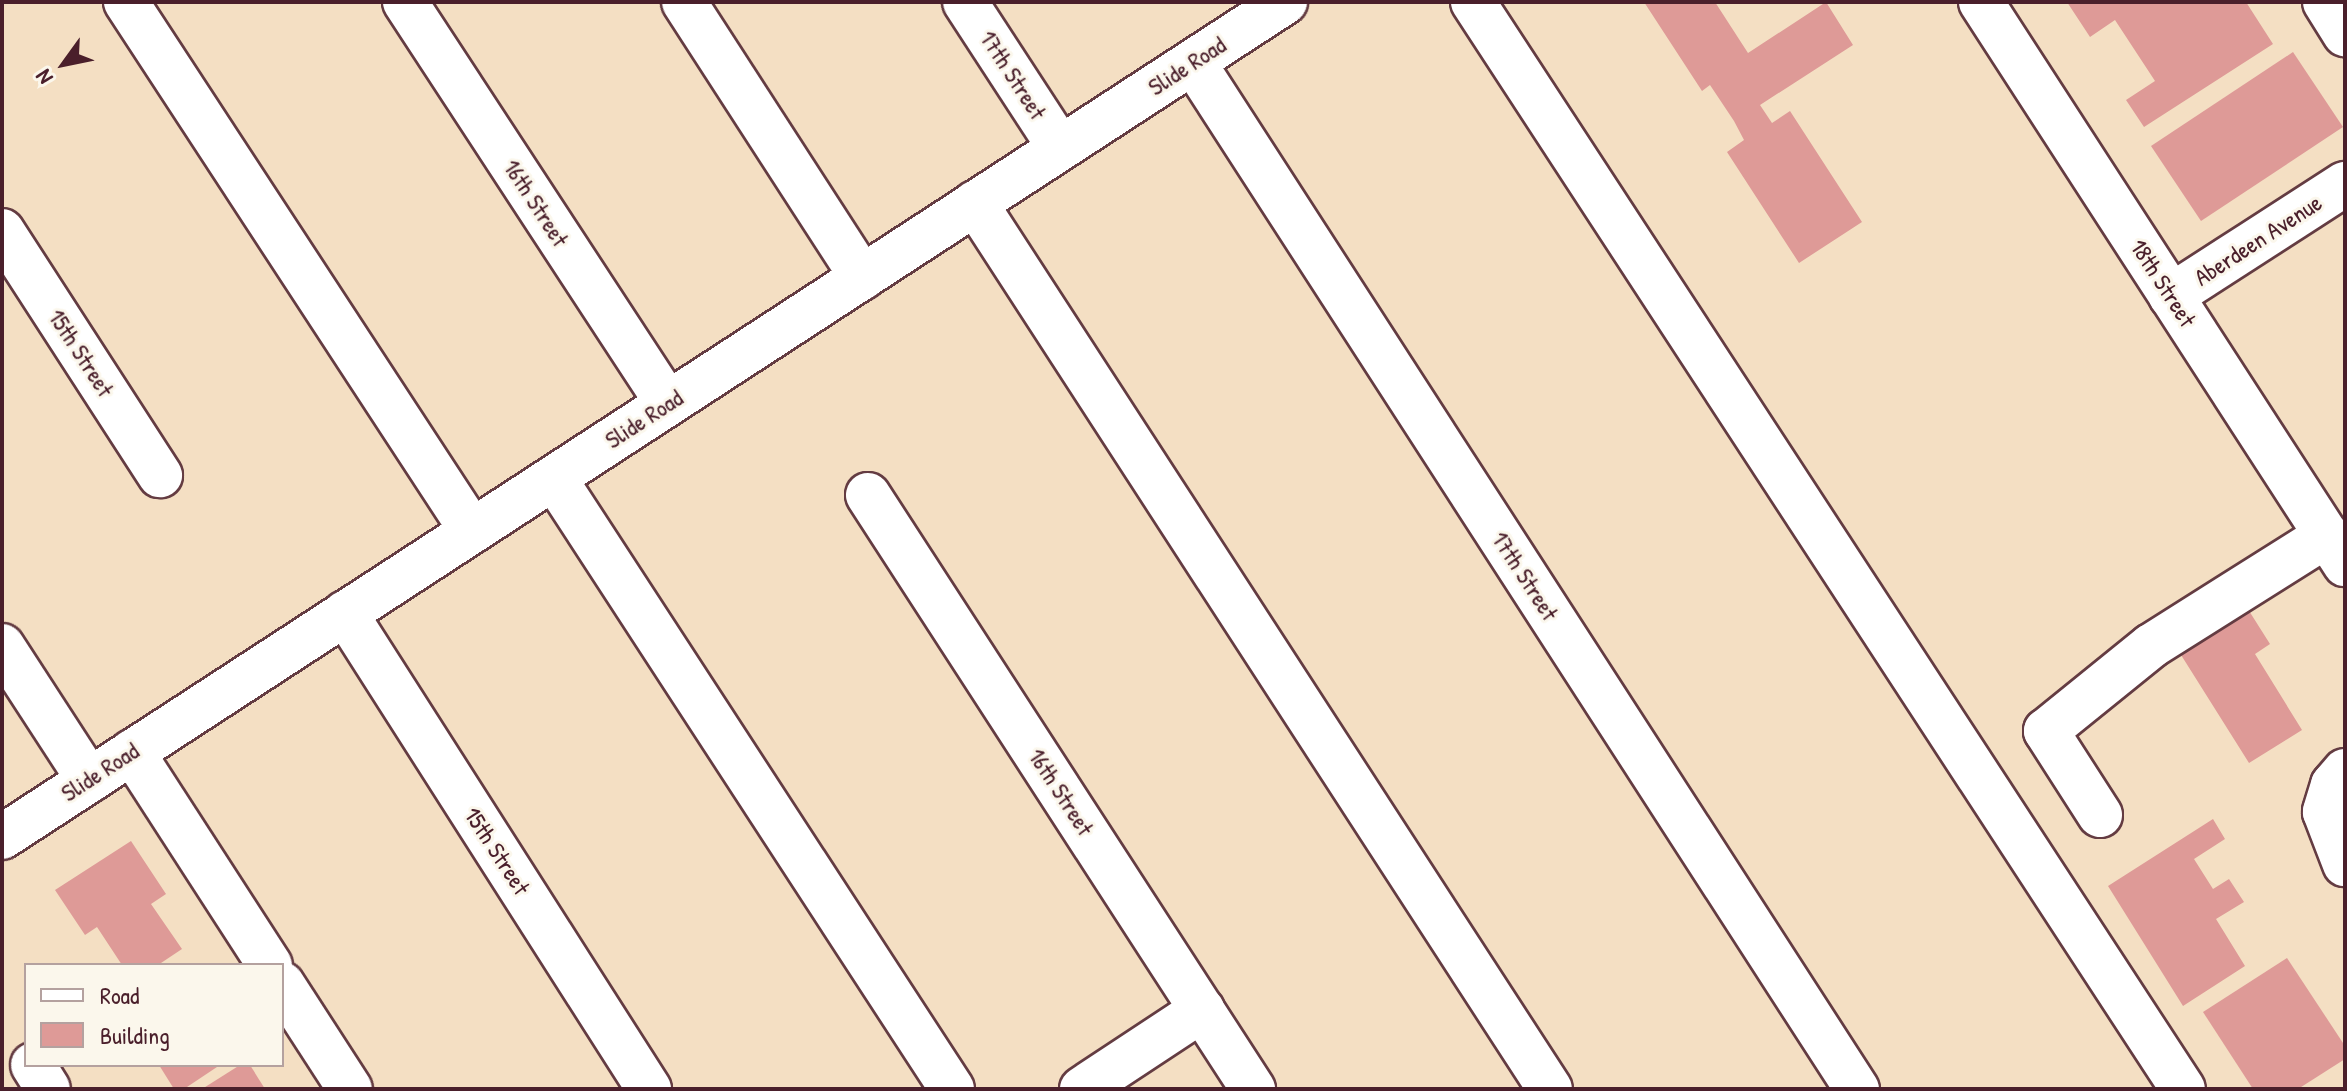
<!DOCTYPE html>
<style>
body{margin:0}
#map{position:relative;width:2347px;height:1091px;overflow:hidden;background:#f4dfc3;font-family:"Patrick Hand",sans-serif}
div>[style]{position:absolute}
.building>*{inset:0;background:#de9a97}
.roads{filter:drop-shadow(2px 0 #643c42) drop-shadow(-2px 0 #643c42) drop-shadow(0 2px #643c42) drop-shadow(0 -2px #643c42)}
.minor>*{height:44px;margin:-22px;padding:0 22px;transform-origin:22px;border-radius:22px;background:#fff}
.major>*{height:44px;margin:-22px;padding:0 22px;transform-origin:22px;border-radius:22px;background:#fff}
span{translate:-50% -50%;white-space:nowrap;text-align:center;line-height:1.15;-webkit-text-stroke:6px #fbf7ec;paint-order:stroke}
.street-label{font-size:24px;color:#4a1f2b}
.frame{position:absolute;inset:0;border:4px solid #4a1f2b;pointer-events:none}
.legend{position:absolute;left:24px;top:963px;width:260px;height:104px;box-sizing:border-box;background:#fbf7ec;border:2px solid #b4a19f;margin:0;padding:10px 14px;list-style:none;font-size:24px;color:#4a1f2b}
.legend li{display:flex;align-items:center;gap:16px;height:40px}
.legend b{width:40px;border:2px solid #b4a19f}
.north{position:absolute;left:24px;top:24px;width:80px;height:80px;-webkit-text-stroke:6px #fbf7ec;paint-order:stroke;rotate:237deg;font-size:22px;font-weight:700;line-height:32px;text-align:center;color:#4a1f2b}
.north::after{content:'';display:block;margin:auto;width:28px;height:36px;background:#4a1f2b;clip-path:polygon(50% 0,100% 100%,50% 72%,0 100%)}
</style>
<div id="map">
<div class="building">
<i style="clip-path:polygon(1644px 2px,1715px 2px,1748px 53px,1826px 2px,1853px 45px,1760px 105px,1772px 123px,1790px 111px,1862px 222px,1799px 263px,1727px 152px,1744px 140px,1734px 121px,1710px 85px,1702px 91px)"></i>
<i style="clip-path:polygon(2067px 2px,2246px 2px,2273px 44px,2144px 127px,2126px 100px,2155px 81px,2115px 20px,2090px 37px)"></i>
<i style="clip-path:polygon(2293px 52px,2343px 127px,2201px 221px,2151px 146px)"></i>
<i style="clip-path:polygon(2239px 595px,2270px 644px,2255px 654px,2302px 730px,2249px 763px,2171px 639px)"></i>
<i style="clip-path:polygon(2213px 819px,2225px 839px,2194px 859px,2213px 889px,2229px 879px,2244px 902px,2216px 919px,2245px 966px,2183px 1006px,2108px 886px)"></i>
<i style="clip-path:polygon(131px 841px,166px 894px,151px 904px,182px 949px,158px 965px,122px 965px,97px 927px,85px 935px,55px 890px)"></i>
<i style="clip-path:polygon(2287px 958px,2345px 1046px,2345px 1059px,2298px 1089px,2253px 1089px,2203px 1012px)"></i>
<i style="clip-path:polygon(159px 1065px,220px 1065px,184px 1089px,174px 1089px)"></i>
<i style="clip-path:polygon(240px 1065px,250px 1065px,265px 1089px,202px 1089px)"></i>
</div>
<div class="roads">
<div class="minor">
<i style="left:126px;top:2px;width:632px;rotate:56.81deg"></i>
<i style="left:405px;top:2px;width:479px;rotate:56.8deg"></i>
<i style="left:684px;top:2px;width:328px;rotate:57.1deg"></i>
<i style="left:965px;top:2px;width:174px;rotate:56.9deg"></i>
<i style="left:1473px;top:2px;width:1298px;rotate:56.85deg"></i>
<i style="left:1981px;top:2px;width:670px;rotate:57.07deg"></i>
<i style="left:2325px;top:2px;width:38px;rotate:58deg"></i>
<i style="left:1193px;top:62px;width:1223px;rotate:57.12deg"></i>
<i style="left:975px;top:203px;width:1056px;rotate:57.02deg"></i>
<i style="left:2px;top:231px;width:291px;rotate:57.1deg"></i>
<i style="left:2171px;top:296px;width:207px;rotate:-32.8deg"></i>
<i style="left:554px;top:478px;width:729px;rotate:56.92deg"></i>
<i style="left:868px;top:495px;width:708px;rotate:57.05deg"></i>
<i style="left:345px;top:613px;width:565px;rotate:57.44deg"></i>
<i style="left:2px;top:646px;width:160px;rotate:57deg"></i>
<i style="left:132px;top:752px;width:254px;rotate:57.1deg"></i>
<i style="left:2345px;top:771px;width:18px;rotate:131deg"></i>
<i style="left:2333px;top:785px;width:28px;rotate:107deg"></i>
<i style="left:2325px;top:812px;width:56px;rotate:69deg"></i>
<i style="left:2100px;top:815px;width:100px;rotate:-122.7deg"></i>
<i style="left:2046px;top:731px;width:135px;rotate:-39deg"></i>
<i style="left:2151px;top:646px;width:208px;rotate:-32.2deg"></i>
<i style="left:282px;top:984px;width:125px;rotate:57.1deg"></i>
<i style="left:33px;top:1065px;width:28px;rotate:58deg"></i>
<i style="left:1082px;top:1089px;width:144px;rotate:-33.4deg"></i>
</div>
<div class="major">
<i style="left:2px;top:837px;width:1531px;rotate:-33.06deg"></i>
</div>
</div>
<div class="street-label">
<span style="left:1187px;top:66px;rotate:-33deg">Slide Road</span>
<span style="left:1013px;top:75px;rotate:57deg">17th Street</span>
<span style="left:536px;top:203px;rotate:57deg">16th Street</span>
<span style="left:2258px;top:240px;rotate:-33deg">Aberdeen Avenue</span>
<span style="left:2163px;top:283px;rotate:57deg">18th Street</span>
<span style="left:81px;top:353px;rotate:57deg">15th Street</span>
<span style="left:644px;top:419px;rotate:-33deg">Slide Road</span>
<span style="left:1525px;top:576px;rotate:57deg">17th Street</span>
<span style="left:100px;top:772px;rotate:-33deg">Slide Road</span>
<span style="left:1061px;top:792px;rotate:57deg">16th Street</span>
<span style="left:497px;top:851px;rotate:57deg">15th Street</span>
</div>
<div class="frame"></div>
<ul class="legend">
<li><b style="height:10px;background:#fff"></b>Road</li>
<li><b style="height:22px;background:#de9a97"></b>Building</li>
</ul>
<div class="north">N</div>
</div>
